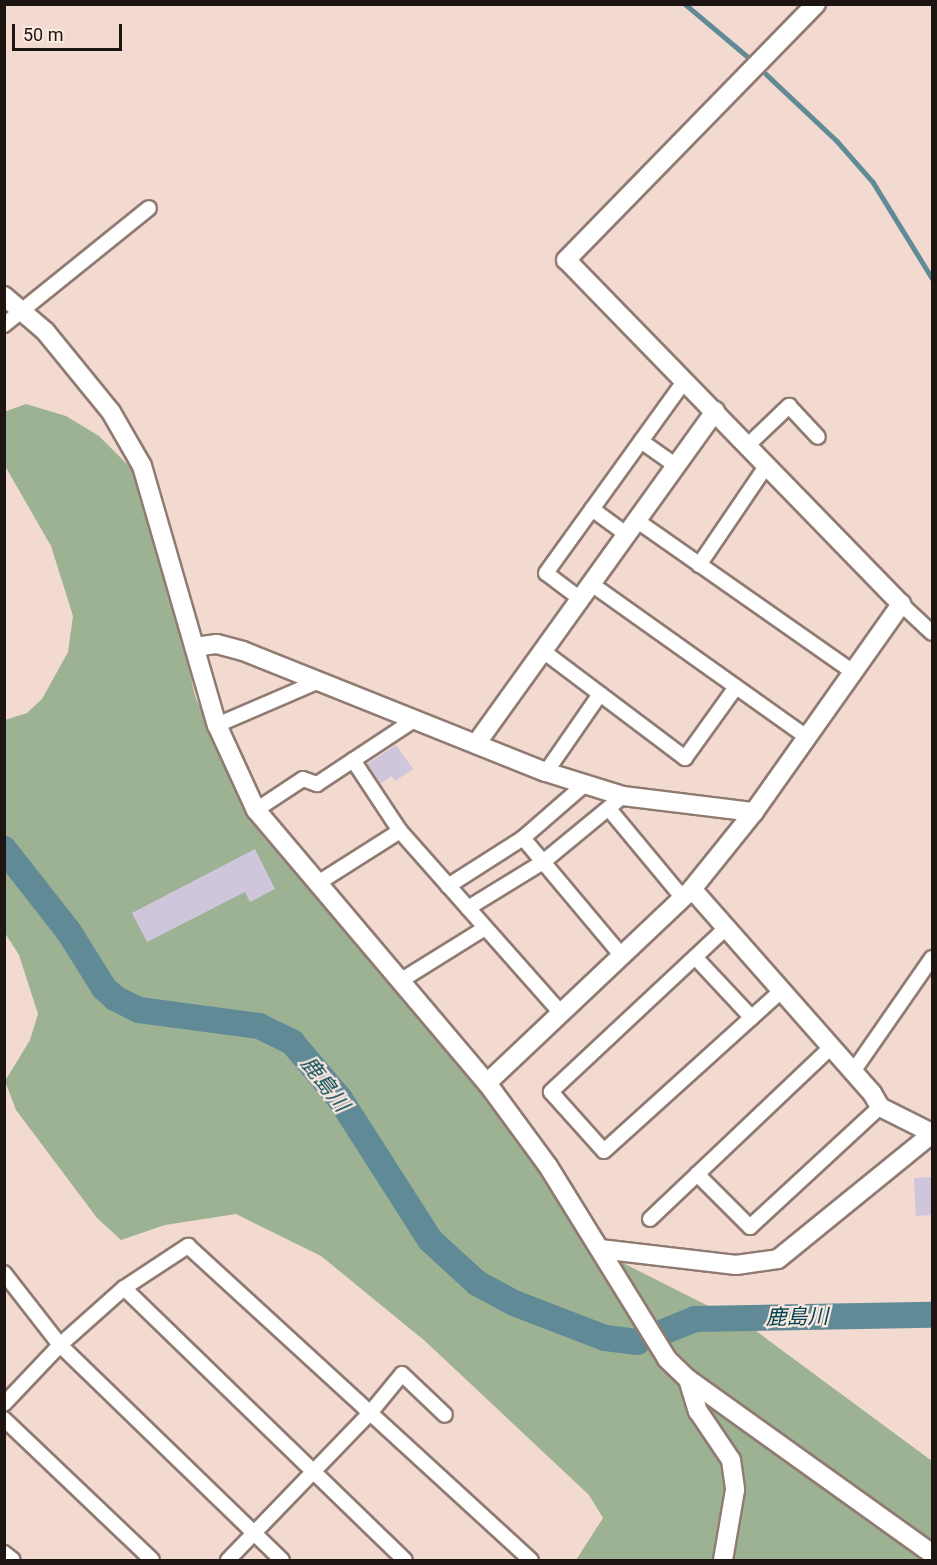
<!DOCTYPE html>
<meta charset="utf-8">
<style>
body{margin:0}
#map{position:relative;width:937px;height:1565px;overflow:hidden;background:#f2dad0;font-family:Roboto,"Noto Sans JP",sans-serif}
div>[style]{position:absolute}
.forest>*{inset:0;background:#9cb293}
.stream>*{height:4.5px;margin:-2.25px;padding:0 2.25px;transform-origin:2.25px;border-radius:2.25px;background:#608b96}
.river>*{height:26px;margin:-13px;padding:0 13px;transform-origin:13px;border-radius:13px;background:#608b96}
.building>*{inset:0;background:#cfc6db}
.roads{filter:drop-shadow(2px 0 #907b72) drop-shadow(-2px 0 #907b72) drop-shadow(0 2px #907b72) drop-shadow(0 -2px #907b72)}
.minor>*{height:14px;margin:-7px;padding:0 7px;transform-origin:7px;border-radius:7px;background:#fff}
.tertiary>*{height:18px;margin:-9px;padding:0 9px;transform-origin:9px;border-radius:9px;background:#fff}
span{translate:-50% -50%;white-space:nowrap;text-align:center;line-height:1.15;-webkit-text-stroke:4.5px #fce8e0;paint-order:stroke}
.water-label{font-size:21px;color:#014652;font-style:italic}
.frame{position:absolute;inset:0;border:6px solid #1d1511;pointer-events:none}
.scale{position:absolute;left:12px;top:24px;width:110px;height:27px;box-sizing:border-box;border:3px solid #1d1511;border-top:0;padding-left:8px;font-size:18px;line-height:21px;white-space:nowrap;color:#1d1511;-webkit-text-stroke:4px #fce8e0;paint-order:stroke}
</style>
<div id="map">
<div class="forest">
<i style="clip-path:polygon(26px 404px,66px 416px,99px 436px,136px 473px,152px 501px,195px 696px,216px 746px,271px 839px,625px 1264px,752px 1328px,932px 1461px,932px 1560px,576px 1560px,603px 1518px,589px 1495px,425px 1341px,321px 1256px,236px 1214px,165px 1225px,121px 1240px,97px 1218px,16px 1110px,5px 1081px,30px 1040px,38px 1014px,19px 955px,5px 933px,5px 720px,27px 713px,42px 699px,68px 652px,73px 616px,51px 546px,5px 466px,4px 412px)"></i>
</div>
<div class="stream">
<i style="left:685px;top:4px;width:89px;rotate:40deg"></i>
<i style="left:766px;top:74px;width:98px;rotate:43.3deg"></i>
<i style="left:837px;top:141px;width:55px;rotate:48.7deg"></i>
<i style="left:873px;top:182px;width:113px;rotate:58.4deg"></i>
</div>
<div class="river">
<i style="left:4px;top:849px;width:105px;rotate:51.9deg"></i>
<i style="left:69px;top:932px;width:66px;rotate:58deg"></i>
<i style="left:104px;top:988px;width:15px;rotate:42deg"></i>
<i style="left:115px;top:998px;width:27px;rotate:27deg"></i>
<i style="left:139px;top:1010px;width:121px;rotate:7.6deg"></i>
<i style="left:259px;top:1026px;width:37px;rotate:26deg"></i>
<i style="left:292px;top:1042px;width:75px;rotate:49.9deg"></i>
<i style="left:340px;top:1099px;width:167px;rotate:57.4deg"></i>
<i style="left:430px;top:1240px;width:64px;rotate:42.5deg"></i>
<i style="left:477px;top:1283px;width:42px;rotate:28.4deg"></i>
<i style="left:514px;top:1303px;width:97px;rotate:21deg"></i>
<i style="left:605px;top:1338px;width:33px;rotate:7deg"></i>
<i style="left:663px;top:1332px;width:35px;rotate:-22deg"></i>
<i style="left:695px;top:1319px;width:237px;rotate:-1deg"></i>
</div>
<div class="building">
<i style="clip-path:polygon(396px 745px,413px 769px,395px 781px,392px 776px,380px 784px,367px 764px)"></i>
<i style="clip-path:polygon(255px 849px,275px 889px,250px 902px,245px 892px,147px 942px,132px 913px)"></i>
<i style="clip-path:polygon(933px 1177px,933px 1215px,916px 1216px,914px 1178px)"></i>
</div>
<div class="roads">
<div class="minor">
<i style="left:4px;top:325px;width:186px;rotate:-38.9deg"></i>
<i style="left:641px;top:441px;width:42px;rotate:35.2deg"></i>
<i style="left:748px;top:445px;width:57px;rotate:-43.6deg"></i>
<i style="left:789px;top:406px;width:42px;rotate:46.9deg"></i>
<i style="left:592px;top:509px;width:42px;rotate:36.3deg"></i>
<i style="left:636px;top:520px;width:265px;rotate:35deg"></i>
<i style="left:699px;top:565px;width:121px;rotate:-55.8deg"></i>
<i style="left:590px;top:583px;width:266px;rotate:35.4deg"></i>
<i style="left:579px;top:598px;width:41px;rotate:-142.9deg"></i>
<i style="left:546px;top:573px;width:238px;rotate:-54.2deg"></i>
<i style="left:901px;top:604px;width:42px;rotate:43.1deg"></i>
<i style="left:543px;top:651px;width:178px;rotate:37deg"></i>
<i style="left:685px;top:758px;width:87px;rotate:-54.3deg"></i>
<i style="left:217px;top:725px;width:109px;rotate:-23.3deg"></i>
<i style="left:353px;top:760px;width:85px;rotate:56.5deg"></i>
<i style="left:400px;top:831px;width:244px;rotate:48.5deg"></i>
<i style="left:546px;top:772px;width:95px;rotate:-55.3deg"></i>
<i style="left:609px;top:809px;width:116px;rotate:50.3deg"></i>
<i style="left:256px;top:810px;width:56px;rotate:-33.4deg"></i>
<i style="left:303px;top:779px;width:15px;rotate:20deg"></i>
<i style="left:317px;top:784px;width:116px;rotate:-33.4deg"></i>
<i style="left:523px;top:838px;width:155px;rotate:50deg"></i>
<i style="left:318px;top:883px;width:97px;rotate:-32.4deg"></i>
<i style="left:448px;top:886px;width:89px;rotate:-32.6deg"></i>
<i style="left:523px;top:838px;width:81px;rotate:-41deg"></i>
<i style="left:468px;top:908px;width:88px;rotate:-31.5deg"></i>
<i style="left:543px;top:862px;width:104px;rotate:-39.5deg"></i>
<i style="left:726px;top:928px;width:240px;rotate:136.9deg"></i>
<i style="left:551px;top:1092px;width:79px;rotate:48.1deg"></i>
<i style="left:604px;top:1151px;width:239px;rotate:-42.1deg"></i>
<i style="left:695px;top:957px;width:83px;rotate:46.9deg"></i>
<i style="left:400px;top:981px;width:100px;rotate:-31.9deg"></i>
<i style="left:852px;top:1073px;width:140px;rotate:-55.2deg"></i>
<i style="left:697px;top:1174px;width:75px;rotate:45deg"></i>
<i style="left:750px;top:1227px;width:177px;rotate:-42.7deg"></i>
<i style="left:650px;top:1219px;width:248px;rotate:-43.5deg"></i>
<i style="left:4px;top:1273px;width:91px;rotate:52.1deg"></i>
<i style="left:60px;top:1345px;width:309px;rotate:44.1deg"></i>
<i style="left:124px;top:1288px;width:77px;rotate:-33.3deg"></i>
<i style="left:188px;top:1246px;width:465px;rotate:42.5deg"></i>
<i style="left:4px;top:1404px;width:81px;rotate:-46.5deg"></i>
<i style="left:60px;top:1345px;width:86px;rotate:-41.7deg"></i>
<i style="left:124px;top:1288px;width:391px;rotate:44.1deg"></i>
<i style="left:4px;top:1419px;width:204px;rotate:43.6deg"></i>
<i style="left:4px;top:1553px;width:11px;rotate:38deg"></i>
<i style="left:228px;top:1560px;width:204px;rotate:-46deg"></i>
<i style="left:370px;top:1413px;width:50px;rotate:-50.6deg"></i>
<i style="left:402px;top:1374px;width:59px;rotate:43.6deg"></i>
</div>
<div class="tertiary">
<i style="left:4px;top:296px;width:54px;rotate:40.5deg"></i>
<i style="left:45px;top:331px;width:104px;rotate:50.8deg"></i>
<i style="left:111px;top:412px;width:62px;rotate:60.1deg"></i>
<i style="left:142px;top:466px;width:270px;rotate:73.9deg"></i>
<i style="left:217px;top:725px;width:94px;rotate:65.4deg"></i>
<i style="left:256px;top:810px;width:358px;rotate:49.8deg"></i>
<i style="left:487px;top:1083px;width:103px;rotate:53.7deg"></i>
<i style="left:548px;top:1166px;width:227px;rotate:58.3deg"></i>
<i style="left:667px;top:1359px;width:29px;rotate:44deg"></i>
<i style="left:688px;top:1379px;width:300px;rotate:35.6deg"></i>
<i style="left:195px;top:647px;width:22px;rotate:-8deg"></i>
<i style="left:217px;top:644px;width:27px;rotate:15deg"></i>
<i style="left:243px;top:651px;width:326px;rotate:21.8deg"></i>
<i style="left:546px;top:772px;width:81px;rotate:17.3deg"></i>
<i style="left:623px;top:796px;width:132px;rotate:7deg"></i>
<i style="left:476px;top:744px;width:410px;rotate:-54.3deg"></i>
<i style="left:692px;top:889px;width:272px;rotate:48.6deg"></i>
<i style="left:872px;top:1093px;width:16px;rotate:60deg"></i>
<i style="left:880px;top:1107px;width:58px;rotate:26.6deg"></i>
<i style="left:487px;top:1083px;width:282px;rotate:-43.4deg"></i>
<i style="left:692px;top:889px;width:99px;rotate:-51.2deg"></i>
<i style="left:754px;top:812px;width:255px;rotate:-54.7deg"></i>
<i style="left:901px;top:604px;width:480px;rotate:-134.2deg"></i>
<i style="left:566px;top:260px;width:358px;rotate:-45.7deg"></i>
<i style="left:600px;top:1249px;width:137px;rotate:6.7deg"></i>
<i style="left:736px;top:1265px;width:42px;rotate:-8.1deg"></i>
<i style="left:778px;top:1259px;width:198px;rotate:-39.1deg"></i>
<i style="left:688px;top:1379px;width:34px;rotate:73deg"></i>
<i style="left:698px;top:1411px;width:59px;rotate:56deg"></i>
<i style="left:731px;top:1460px;width:30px;rotate:82deg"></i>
<i style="left:735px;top:1490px;width:71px;rotate:99.7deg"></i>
</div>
</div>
<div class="water-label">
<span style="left:325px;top:1084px;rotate:52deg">鹿島川</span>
<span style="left:797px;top:1317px;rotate:-1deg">鹿島川</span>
</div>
<div class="frame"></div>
<div class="scale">50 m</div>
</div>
